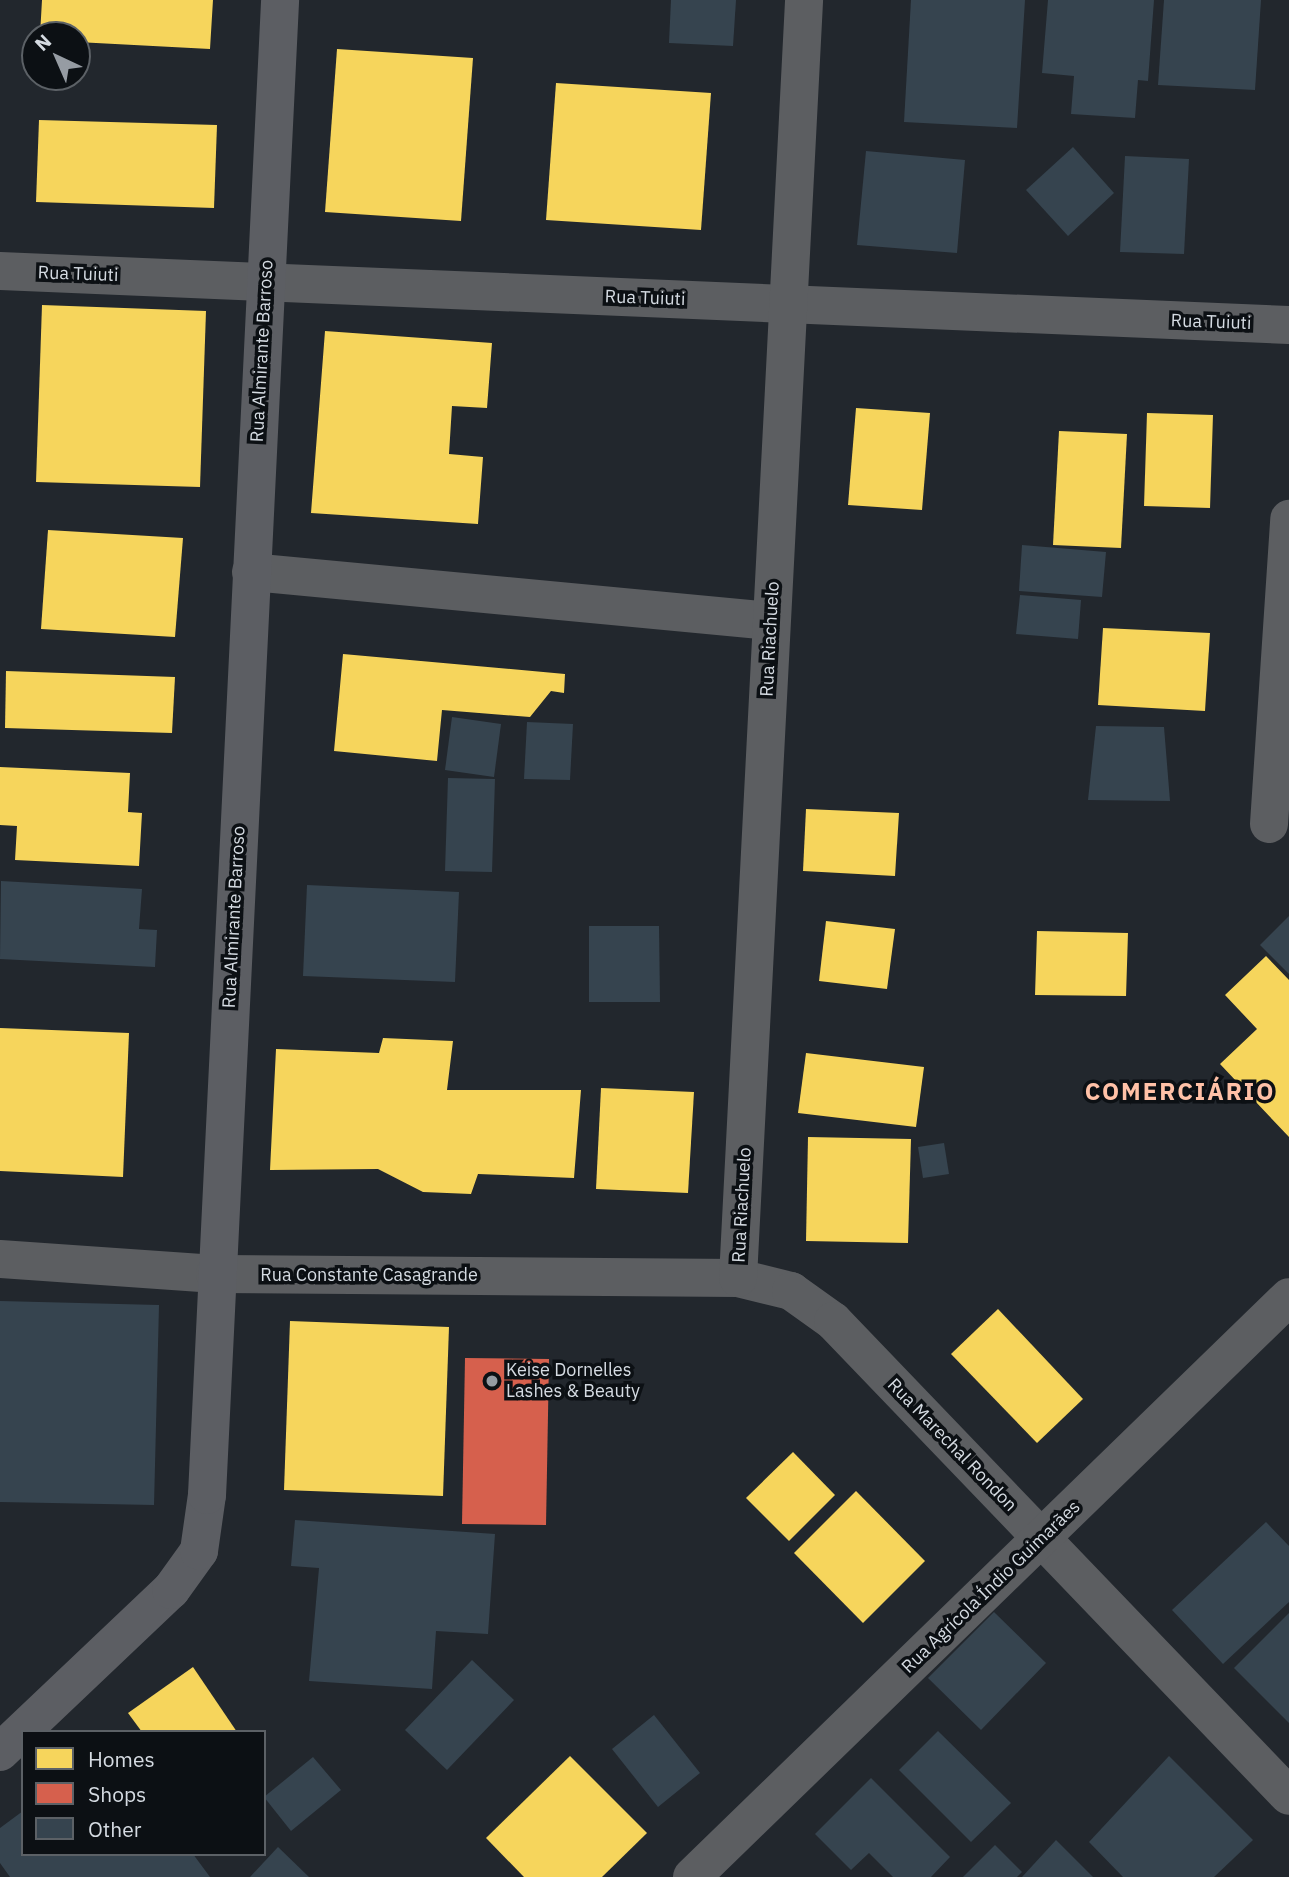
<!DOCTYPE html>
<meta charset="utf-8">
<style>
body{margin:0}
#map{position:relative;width:1289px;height:1877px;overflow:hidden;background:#22272d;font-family:"IBM Plex Sans",sans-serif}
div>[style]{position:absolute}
.homes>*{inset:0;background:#f6d55c}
.shops>*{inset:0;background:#d6604d}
.building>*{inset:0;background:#36444f}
.minor>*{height:38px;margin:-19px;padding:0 19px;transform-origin:19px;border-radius:19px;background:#5c5e61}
.major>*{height:38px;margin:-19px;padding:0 19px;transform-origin:19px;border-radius:19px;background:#5c5e63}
.dots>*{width:19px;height:19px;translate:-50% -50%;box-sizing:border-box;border:4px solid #0c1014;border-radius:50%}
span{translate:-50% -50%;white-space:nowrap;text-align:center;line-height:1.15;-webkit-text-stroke:7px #0c1014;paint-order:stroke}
.street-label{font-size:18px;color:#d5dbe2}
.poi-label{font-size:18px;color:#d5dbe2}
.left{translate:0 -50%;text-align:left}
.district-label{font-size:24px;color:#ffc1a7;font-weight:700;letter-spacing:2px}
.legend{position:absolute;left:21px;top:1730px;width:245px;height:126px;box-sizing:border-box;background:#0c1014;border:2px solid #5c6166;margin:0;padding:9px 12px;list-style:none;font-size:21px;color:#d5dbe2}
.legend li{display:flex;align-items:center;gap:14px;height:35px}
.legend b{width:35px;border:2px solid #5c6166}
.north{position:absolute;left:21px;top:21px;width:70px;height:70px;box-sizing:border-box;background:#0c1014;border:2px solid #5c6166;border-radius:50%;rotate:316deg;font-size:19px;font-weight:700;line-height:28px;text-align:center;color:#d5dbe2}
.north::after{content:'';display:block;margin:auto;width:24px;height:32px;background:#969ca3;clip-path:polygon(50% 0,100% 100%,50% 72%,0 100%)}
</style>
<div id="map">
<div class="homes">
<i style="clip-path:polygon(42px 0,213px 0,210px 49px,77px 42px,77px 35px,40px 35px)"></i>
<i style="clip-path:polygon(337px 49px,473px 58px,461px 221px,325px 212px)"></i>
<i style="clip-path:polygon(556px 83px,711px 93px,701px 230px,546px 220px)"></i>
<i style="clip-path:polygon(39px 120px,217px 125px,214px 208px,36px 202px)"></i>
<i style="clip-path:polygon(42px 305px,206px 311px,200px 487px,36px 482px)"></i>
<i style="clip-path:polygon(325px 331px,492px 343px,487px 408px,452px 406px,449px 454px,483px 457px,478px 524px,311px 513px)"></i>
<i style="clip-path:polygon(856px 408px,930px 413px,922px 510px,848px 505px)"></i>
<i style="clip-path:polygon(1147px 413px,1213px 415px,1210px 508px,1144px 506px)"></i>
<i style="clip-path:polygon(1059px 431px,1127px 434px,1121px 548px,1053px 545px)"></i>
<i style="clip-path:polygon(48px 530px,183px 538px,175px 637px,41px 629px)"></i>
<i style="clip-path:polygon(1103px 628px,1210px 633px,1205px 711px,1098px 705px)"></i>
<i style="clip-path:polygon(343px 654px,565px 674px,564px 693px,551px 691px,530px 717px,442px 710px,437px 761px,334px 751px)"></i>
<i style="clip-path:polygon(6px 671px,175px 677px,172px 733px,5px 728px)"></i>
<i style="clip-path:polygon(0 767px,130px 773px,128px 812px,142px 813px,139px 866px,15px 860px,17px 826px,0 825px)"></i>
<i style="clip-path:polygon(806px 809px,899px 813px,895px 876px,803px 871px)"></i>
<i style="clip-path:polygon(826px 921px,895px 929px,887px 989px,819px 981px)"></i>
<i style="clip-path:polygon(1037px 931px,1128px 933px,1126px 996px,1035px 995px)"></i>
<i style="clip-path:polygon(1266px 956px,1289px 980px,1289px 1137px,1220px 1064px,1257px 1029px,1225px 995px)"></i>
<i style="clip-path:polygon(0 1028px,129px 1033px,123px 1177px,0 1171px)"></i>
<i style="clip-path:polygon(383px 1038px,453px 1041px,447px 1090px,581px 1090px,574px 1178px,478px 1174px,471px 1194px,423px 1192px,378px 1169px,270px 1170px,276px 1049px,379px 1053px)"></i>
<i style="clip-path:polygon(806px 1053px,924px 1067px,916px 1127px,798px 1113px)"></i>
<i style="clip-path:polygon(601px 1088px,694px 1092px,688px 1193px,596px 1189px)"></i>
<i style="clip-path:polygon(808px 1137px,911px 1139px,908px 1243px,806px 1241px)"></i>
<i style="clip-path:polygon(998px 1309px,1083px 1399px,1037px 1443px,951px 1354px)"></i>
<i style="clip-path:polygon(290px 1321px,449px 1327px,443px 1496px,284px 1490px)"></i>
<i style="clip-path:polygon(793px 1452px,835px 1495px,789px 1541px,746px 1498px)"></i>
<i style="clip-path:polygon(856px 1491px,925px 1561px,863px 1623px,794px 1553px)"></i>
<i style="clip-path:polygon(193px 1667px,237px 1732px,142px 1732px,128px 1713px)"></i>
<i style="clip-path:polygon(570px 1756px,647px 1833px,602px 1877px,524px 1877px,486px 1838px)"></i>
</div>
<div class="shops">
<i style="clip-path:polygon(465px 1358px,549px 1359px,546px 1525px,462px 1524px)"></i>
</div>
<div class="building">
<i style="clip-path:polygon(671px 0,736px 0,733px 46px,669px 43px)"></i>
<i style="clip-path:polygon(911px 0,1025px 0,1017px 128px,904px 122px)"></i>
<i style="clip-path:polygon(1048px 0,1154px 0,1148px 81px,1138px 80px,1135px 118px,1071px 114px,1074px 76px,1042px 73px)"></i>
<i style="clip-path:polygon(1164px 0,1261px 0,1255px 90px,1158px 85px)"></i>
<i style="clip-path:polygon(1073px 147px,1114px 193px,1068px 236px,1026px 190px)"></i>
<i style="clip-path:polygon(866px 151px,965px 160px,957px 253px,857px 245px)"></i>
<i style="clip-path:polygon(1125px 156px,1189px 159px,1184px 254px,1120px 252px)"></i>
<i style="clip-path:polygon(1022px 545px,1106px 552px,1102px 597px,1019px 591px)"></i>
<i style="clip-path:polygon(1020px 595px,1081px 600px,1078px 639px,1016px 634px)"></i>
<i style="clip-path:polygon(452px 717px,501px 724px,494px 777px,445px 770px)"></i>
<i style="clip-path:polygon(527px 722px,573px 724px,570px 780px,524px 779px)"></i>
<i style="clip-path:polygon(1096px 726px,1164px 727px,1170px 801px,1088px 800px)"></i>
<i style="clip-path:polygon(448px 778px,495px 779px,492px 872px,445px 871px)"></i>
<i style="clip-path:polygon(1px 881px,142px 889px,139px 929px,157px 930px,155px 967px,0 959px)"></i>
<i style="clip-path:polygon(307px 885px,459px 892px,455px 982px,303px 976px)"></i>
<i style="clip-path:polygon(1289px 916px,1289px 974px,1260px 945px)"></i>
<i style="clip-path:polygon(589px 926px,659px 926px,660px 1002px,589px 1002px)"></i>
<i style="clip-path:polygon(944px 1143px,949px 1174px,923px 1178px,918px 1147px)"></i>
<i style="clip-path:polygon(0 1301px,159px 1305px,154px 1505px,0 1502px)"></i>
<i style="clip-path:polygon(295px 1520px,495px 1534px,488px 1634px,436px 1631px,432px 1689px,309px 1681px,319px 1568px,291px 1566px)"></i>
<i style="clip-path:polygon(1266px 1522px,1289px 1546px,1289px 1602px,1223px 1664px,1172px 1610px)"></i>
<i style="clip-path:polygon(994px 1612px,1046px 1663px,981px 1730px,928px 1678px)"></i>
<i style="clip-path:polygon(1289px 1613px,1289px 1723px,1234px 1668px)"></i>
<i style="clip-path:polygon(472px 1660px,514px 1700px,447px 1770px,405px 1730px)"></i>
<i style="clip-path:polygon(654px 1715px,700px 1773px,658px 1807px,612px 1749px)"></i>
<i style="clip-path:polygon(938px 1731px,1011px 1803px,971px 1842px,899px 1770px)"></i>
<i style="clip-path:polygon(1169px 1756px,1253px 1840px,1214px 1877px,1123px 1877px,1089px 1842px)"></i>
<i style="clip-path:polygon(313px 1757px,341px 1790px,291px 1831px,264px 1797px)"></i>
<i style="clip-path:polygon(871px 1778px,950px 1857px,931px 1877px,893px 1877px,869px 1853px,851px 1870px,815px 1834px)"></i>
<i style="clip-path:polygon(23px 1811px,23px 1854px,193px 1854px,210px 1877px,10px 1877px,0 1863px,0 1828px)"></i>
<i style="clip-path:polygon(1056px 1840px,1093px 1877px,1022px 1877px)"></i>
<i style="clip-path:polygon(995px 1845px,1022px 1872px,1017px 1877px,963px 1877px)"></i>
<i style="clip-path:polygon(278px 1847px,309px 1877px,250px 1877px)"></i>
</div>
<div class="minor">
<i style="left:0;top:271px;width:1290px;rotate:2.4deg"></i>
<i style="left:251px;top:572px;width:522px;rotate:5.38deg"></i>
<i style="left:1269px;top:824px;width:306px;rotate:-86.2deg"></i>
<i style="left:0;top:1259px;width:216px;rotate:4deg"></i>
<i style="left:215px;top:1274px;width:523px;rotate:0.44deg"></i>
<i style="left:738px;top:1278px;width:55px;rotate:13.8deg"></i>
<i style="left:791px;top:1291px;width:52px;rotate:35.5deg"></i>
<i style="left:833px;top:1321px;width:658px;rotate:46.17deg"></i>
<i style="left:738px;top:1278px;width:1280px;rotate:-87.04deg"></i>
<i style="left:692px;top:1877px;width:832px;rotate:-44.17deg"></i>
</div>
<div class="major">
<i style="left:0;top:1752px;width:236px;rotate:-43.5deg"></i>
<i style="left:171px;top:1590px;width:48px;rotate:-54.3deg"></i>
<i style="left:199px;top:1551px;width:57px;rotate:-81.9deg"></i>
<i style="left:207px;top:1495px;width:1497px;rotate:-87.2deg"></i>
</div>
<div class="dots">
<i style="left:492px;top:1381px;background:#969ca3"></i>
</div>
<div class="street-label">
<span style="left:78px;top:274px;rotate:2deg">Rua Tuiuti</span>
<span style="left:645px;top:298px;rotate:2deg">Rua Tuiuti</span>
<span style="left:1211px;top:322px;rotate:2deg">Rua Tuiuti</span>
<span style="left:262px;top:351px;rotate:-87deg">Rua Almirante Barroso</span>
<span style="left:770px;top:639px;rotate:-87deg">Rua Riachuelo</span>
<span style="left:234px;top:917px;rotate:-87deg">Rua Almirante Barroso</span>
<span style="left:742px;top:1205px;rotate:-87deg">Rua Riachuelo</span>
<span style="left:369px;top:1275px">Rua Constante Casagrande</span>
<span style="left:952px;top:1445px;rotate:46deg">Rua Marechal Rondon</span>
<span style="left:991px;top:1587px;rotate:-44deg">Rua Agrícola Índio Guimarães</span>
</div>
<div class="poi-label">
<span class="left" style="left:506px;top:1381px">Keise Dornelles<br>Lashes &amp; Beauty</span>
</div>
<div class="district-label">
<span style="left:1180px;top:1092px">COMERCIÁRIO</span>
</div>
<ul class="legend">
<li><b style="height:19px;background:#f6d55c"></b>Homes</li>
<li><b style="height:19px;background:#d6604d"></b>Shops</li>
<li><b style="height:19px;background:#36444f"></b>Other</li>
</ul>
<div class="north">N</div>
</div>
